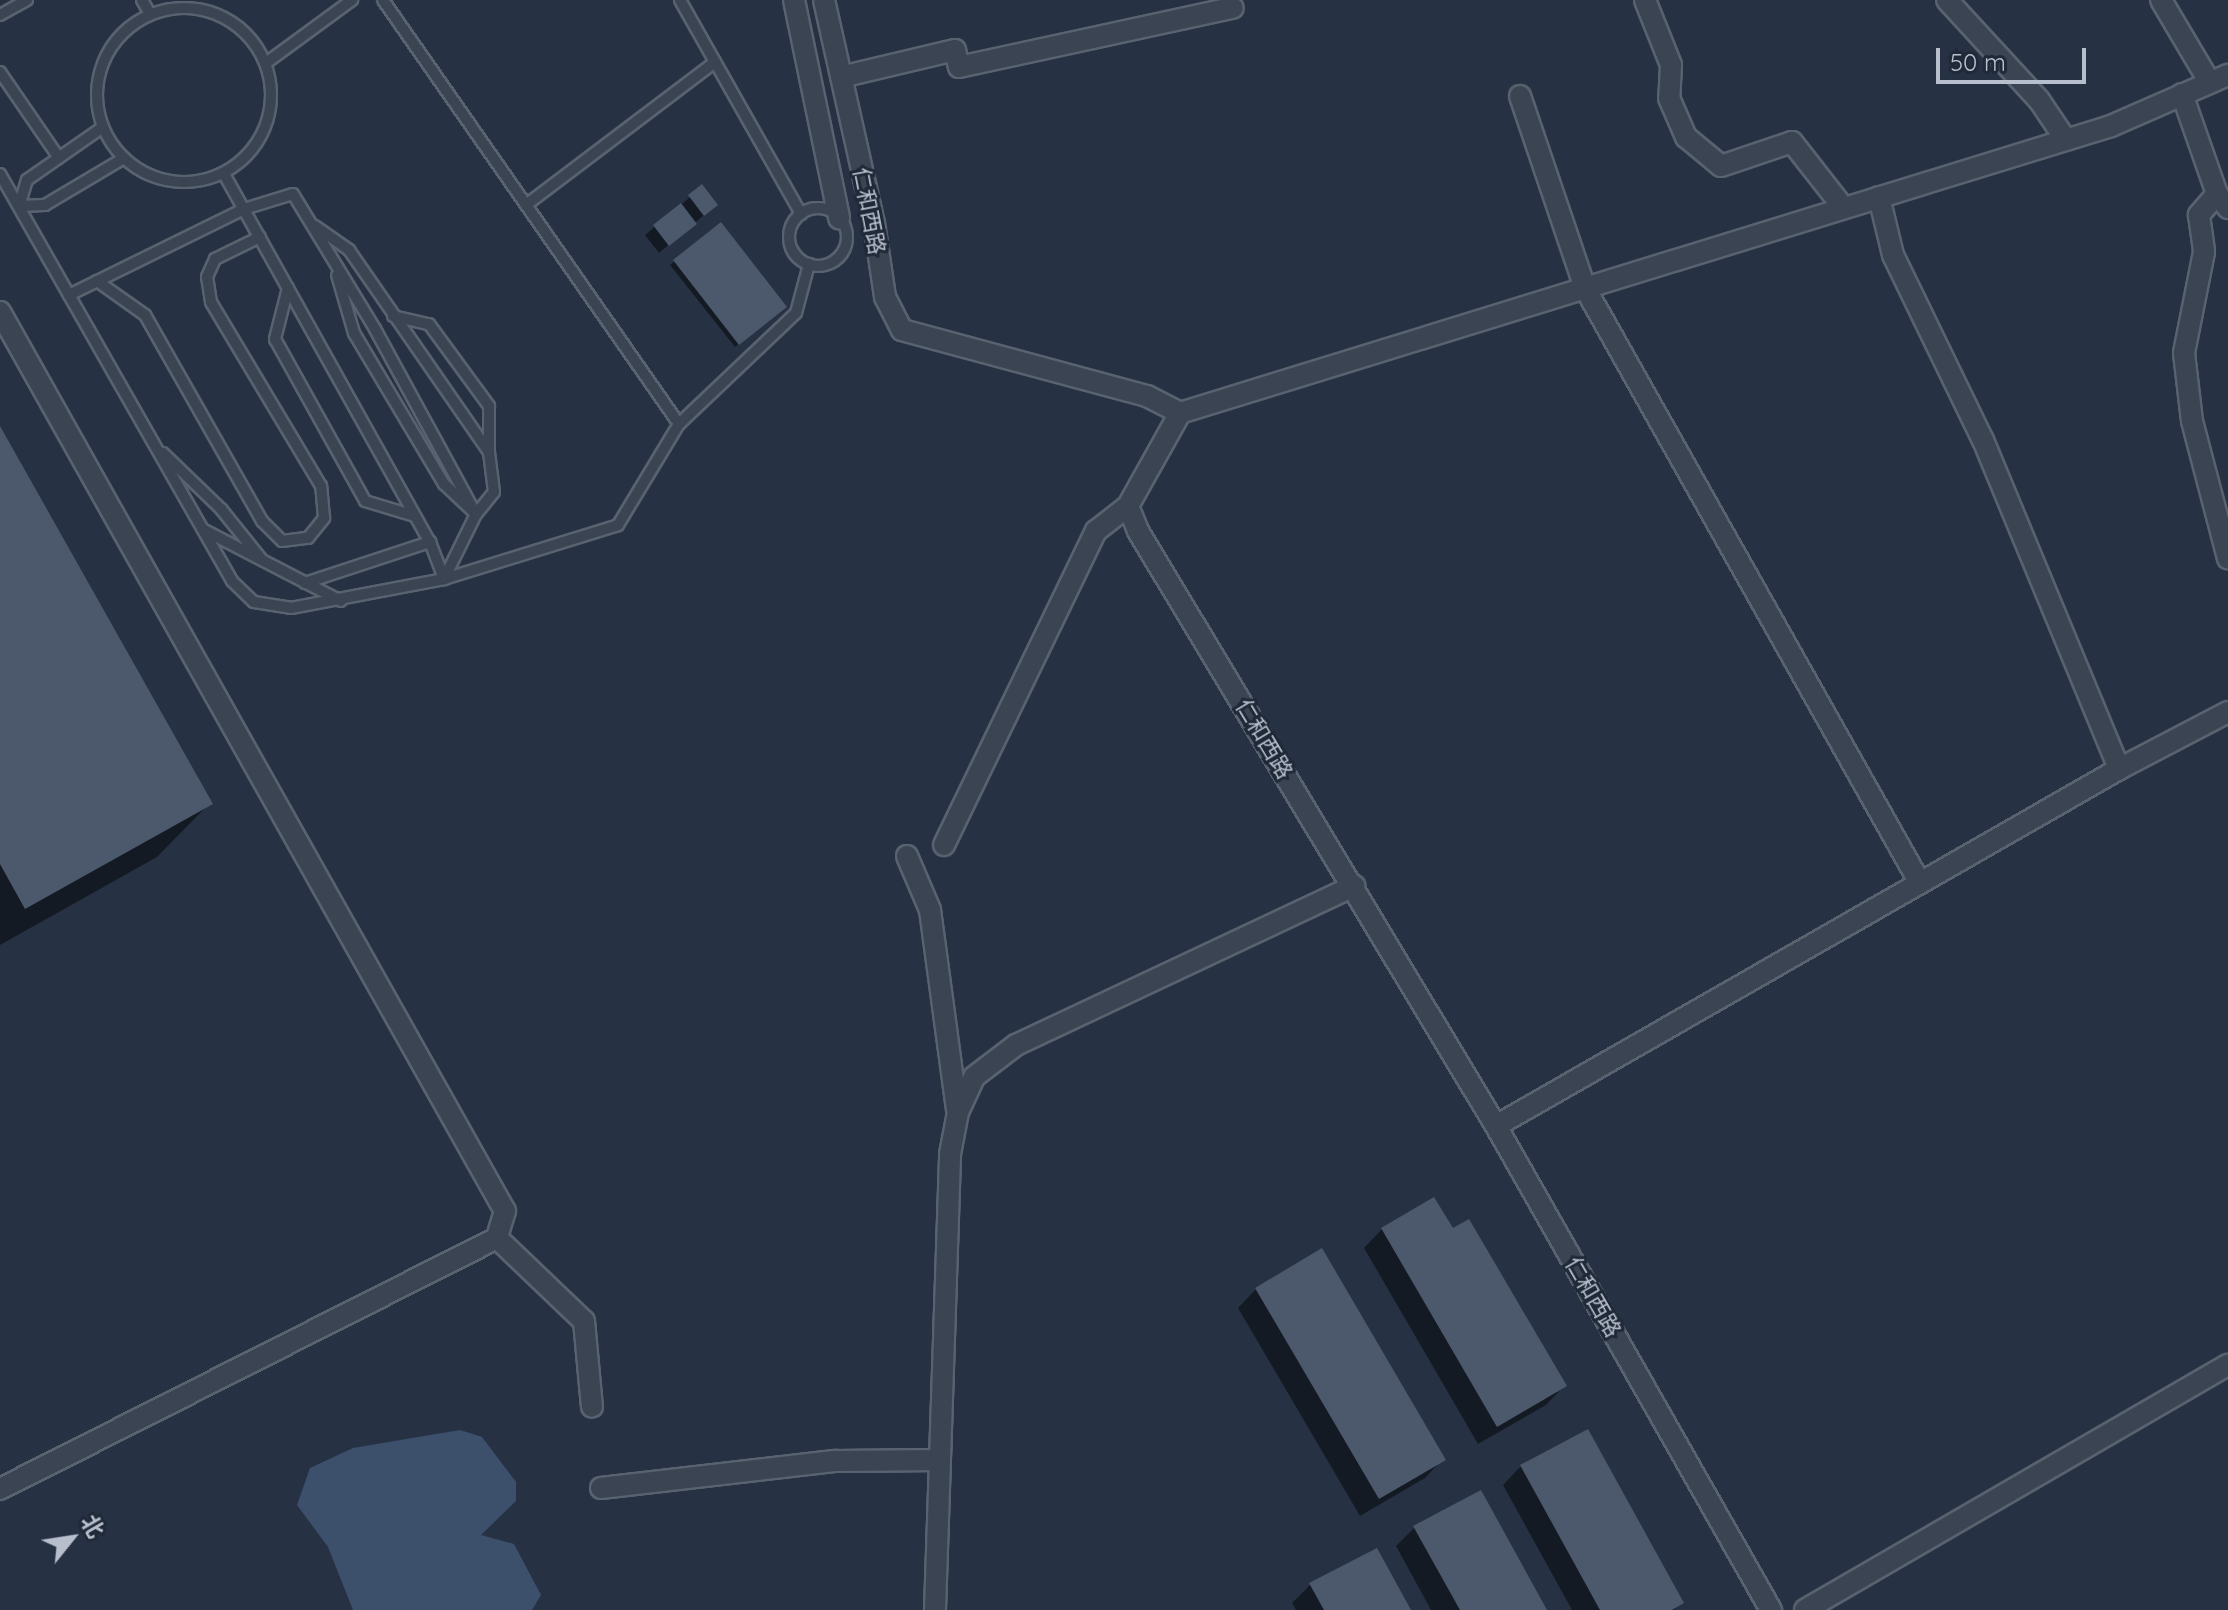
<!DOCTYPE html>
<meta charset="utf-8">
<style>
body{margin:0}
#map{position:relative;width:2228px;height:1610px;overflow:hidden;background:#263243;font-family:Quicksand,"Noto Sans SC",sans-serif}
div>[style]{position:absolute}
.water>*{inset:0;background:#3c4f6b}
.shadow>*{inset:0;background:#0007}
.building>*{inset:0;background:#4c596c}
.roads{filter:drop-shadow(2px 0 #59626f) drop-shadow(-2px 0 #59626f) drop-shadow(0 2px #59626f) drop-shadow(0 -2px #59626f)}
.service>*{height:10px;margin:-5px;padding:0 5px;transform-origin:5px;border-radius:5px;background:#3b4452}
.service>.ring{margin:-5px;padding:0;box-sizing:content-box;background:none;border:10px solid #3b4452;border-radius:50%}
.minor>*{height:20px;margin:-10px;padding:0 10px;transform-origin:10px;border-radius:10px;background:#3b4452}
span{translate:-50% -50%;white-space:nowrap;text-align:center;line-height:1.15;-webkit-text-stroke:6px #1f2938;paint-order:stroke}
.street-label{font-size:22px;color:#b8bfcc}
.north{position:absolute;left:32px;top:1498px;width:80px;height:80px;-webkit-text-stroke:6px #1f2938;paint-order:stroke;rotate:60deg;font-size:22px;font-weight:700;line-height:32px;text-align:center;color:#b8bfcc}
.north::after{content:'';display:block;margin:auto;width:28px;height:36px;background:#b8bfcc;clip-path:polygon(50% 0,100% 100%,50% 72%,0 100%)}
.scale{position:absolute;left:1936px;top:48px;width:150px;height:36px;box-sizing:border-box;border:4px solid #b8bfcc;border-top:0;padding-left:10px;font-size:24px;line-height:28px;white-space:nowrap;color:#b8bfcc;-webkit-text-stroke:6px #1f2938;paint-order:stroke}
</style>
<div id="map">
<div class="water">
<i style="clip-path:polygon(460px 1430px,482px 1437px,516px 1482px,516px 1501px,481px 1535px,514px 1544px,541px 1595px,532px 1610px,353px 1610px,328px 1547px,297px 1505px,310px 1468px,353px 1448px)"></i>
</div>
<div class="shadow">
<i style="clip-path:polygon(702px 187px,716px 205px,659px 253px,645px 235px)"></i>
<i style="clip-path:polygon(720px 225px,781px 311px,735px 347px,670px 265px)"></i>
<i style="clip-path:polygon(0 430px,210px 803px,157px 857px,0 945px)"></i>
<i style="clip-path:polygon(1382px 1229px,1452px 1231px,1564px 1386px,1546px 1405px,1478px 1444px,1364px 1248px)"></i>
<i style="clip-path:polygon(1256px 1289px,1443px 1459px,1425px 1478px,1360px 1516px,1238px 1308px)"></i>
<i style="clip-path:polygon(1521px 1466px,1681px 1603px,1674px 1610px,1572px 1610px,1503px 1485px)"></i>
<i style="clip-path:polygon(1415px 1527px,1545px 1610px,1431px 1610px,1396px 1546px)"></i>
<i style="clip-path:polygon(1310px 1585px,1409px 1610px,1296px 1610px,1292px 1603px)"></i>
</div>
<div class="building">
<i style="clip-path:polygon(702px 184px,718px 205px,704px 216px,688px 195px)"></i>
<i style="clip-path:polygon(681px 203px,697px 224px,669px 246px,653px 225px)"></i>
<i style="clip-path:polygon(721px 222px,787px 307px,739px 345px,673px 260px)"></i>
<i style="clip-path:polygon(0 426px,213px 804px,25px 909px,0 864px)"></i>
<i style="clip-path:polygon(1434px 1197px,1453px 1228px,1469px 1219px,1567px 1386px,1497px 1427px,1381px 1228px)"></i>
<i style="clip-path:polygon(1322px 1248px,1446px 1460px,1379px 1499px,1255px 1288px)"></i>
<i style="clip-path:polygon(1588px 1429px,1684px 1603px,1672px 1610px,1600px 1610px,1520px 1465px)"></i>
<i style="clip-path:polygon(1481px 1490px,1547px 1610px,1460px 1610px,1413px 1526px)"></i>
<i style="clip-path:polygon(1377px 1548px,1411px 1610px,1324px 1610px,1309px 1583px)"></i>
</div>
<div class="roads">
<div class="service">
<i style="left:142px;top:0;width:16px;rotate:60deg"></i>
<i style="left:383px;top:0;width:517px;rotate:55.08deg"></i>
<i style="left:680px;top:0;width:246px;rotate:60.5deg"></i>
<i class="ring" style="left:97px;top:8px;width:164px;height:164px"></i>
<i style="left:0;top:15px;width:31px;rotate:-29deg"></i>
<i style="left:266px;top:63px;width:107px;rotate:-36.2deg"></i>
<i style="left:0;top:72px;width:104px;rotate:55.5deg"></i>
<i style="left:103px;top:127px;width:93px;rotate:145.1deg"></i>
<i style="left:27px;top:180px;width:27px;rotate:107deg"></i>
<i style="left:19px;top:206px;width:26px;rotate:-2deg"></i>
<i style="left:45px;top:205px;width:92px;rotate:-30.7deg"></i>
<i style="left:0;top:174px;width:468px;rotate:60.3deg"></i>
<i style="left:232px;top:581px;width:30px;rotate:44deg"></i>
<i style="left:254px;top:602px;width:37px;rotate:9deg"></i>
<i style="left:291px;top:608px;width:156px;rotate:-10.7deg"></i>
<i style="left:444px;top:579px;width:182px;rotate:-17.2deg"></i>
<i style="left:618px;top:525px;width:118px;rotate:-58.9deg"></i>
<i style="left:679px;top:424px;width:161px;rotate:-43.5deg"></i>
<i style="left:796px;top:313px;width:51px;rotate:-75.1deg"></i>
<i style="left:224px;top:174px;width:422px;rotate:60.8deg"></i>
<i style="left:430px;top:542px;width:40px;rotate:69deg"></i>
<i style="left:526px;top:205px;width:237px;rotate:-37.1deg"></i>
<i class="ring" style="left:789px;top:208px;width:48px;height:48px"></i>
<i style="left:315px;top:226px;width:42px;rotate:35.2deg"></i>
<i style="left:349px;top:250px;width:246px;rotate:55.3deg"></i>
<i style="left:489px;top:452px;width:40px;rotate:82.9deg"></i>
<i style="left:494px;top:492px;width:28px;rotate:129deg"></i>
<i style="left:476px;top:514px;width:44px;rotate:-136.8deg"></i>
<i style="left:444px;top:484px;width:176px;rotate:-120.8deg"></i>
<i style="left:354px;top:333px;width:60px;rotate:-106.3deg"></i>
<i style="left:97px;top:281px;width:59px;rotate:35.3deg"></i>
<i style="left:145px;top:315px;width:237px;rotate:60.4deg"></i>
<i style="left:262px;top:521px;width:28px;rotate:45deg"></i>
<i style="left:282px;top:541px;width:26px;rotate:-7deg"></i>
<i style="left:308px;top:538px;width:26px;rotate:-51deg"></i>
<i style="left:324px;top:518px;width:32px;rotate:-95deg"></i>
<i style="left:321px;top:486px;width:214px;rotate:-120.9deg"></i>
<i style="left:211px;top:302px;width:25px;rotate:-99deg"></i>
<i style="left:207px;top:277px;width:20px;rotate:-66deg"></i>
<i style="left:215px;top:259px;width:50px;rotate:-26.1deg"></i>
<i style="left:288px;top:288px;width:53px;rotate:104.3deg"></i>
<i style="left:275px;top:339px;width:185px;rotate:60.9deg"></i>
<i style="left:365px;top:501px;width:52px;rotate:16.7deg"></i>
<i style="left:69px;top:295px;width:195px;rotate:-26.2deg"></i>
<i style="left:244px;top:209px;width:51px;rotate:-17deg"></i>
<i style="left:293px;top:194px;width:158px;rotate:58.7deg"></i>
<i style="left:375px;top:329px;width:211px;rotate:61.4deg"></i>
<i style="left:476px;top:514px;width:72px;rotate:116.2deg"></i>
<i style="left:393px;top:316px;width:37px;rotate:13deg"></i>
<i style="left:429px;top:324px;width:102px;rotate:53.8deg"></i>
<i style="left:489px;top:406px;width:46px;rotate:90deg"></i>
<i style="left:163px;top:453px;width:81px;rotate:44deg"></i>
<i style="left:221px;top:509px;width:65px;rotate:51.2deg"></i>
<i style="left:204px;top:530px;width:154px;rotate:27.4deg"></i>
<i style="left:305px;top:583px;width:132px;rotate:-18.2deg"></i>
</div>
<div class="minor">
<i style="left:794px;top:0;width:223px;rotate:78.3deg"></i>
<i style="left:824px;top:0;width:229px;rotate:77.4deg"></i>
<i style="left:874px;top:223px;width:75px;rotate:81.5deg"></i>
<i style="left:885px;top:297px;width:37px;rotate:63deg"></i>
<i style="left:902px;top:330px;width:254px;rotate:15.1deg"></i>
<i style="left:1147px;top:396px;width:37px;rotate:27deg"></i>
<i style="left:1180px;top:413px;width:107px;rotate:119.2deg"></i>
<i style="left:1128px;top:506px;width:27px;rotate:68deg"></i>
<i style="left:1138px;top:531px;width:694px;rotate:58.97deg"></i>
<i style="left:1496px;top:1126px;width:557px;rotate:60.4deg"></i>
<i style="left:1645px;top:0;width:70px;rotate:68.2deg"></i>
<i style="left:1671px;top:65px;width:33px;rotate:93deg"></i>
<i style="left:1669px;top:98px;width:43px;rotate:66.4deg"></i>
<i style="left:1686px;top:137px;width:45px;rotate:39.6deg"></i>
<i style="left:1721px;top:166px;width:75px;rotate:-18.7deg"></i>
<i style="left:1792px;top:142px;width:83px;rotate:51.9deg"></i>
<i style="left:1947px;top:0;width:136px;rotate:47.4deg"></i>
<i style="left:2039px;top:100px;width:48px;rotate:56deg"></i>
<i style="left:2161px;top:0;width:96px;rotate:59.4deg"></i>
<i style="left:841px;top:77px;width:117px;rotate:-13.3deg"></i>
<i style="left:955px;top:50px;width:17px;rotate:77deg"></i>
<i style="left:959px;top:67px;width:280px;rotate:-12.2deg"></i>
<i style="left:2182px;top:94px;width:106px;rotate:70.7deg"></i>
<i style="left:2217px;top:194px;width:18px;rotate:52deg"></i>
<i style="left:1520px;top:96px;width:203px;rotate:71.3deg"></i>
<i style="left:1585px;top:288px;width:683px;rotate:60.62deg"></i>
<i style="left:2217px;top:194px;width:28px;rotate:131deg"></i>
<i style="left:2199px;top:215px;width:37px;rotate:82deg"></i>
<i style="left:2204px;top:252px;width:103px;rotate:101.2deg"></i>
<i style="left:2184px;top:353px;width:68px;rotate:83.3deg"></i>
<i style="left:2192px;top:421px;width:142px;rotate:75.3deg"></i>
<i style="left:1879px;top:197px;width:60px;rotate:76.4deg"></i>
<i style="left:1893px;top:255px;width:206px;rotate:64.1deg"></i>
<i style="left:1983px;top:440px;width:356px;rotate:67.5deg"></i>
<i style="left:0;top:312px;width:1031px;rotate:60.68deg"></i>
<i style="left:505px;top:1211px;width:28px;rotate:107deg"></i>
<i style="left:497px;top:1238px;width:557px;rotate:153.2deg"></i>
<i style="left:1180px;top:413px;width:974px;rotate:-17.13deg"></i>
<i style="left:2111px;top:126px;width:128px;rotate:-23.6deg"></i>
<i style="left:944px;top:845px;width:349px;rotate:-64.2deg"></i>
<i style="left:1096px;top:531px;width:41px;rotate:-38deg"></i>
<i style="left:907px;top:856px;width:59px;rotate:66.9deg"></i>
<i style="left:930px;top:910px;width:201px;rotate:82.3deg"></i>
<i style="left:1496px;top:1126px;width:718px;rotate:-29.81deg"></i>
<i style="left:2119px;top:769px;width:123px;rotate:-27.6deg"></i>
<i style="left:497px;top:1238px;width:120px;rotate:43.7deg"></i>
<i style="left:584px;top:1321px;width:86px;rotate:84.7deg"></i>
<i style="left:601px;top:1488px;width:237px;rotate:-6.6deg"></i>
<i style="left:836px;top:1461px;width:104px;rotate:-0.6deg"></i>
<i style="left:935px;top:1610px;width:456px;rotate:-88.1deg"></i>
<i style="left:950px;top:1154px;width:43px;rotate:-79.2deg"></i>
<i style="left:958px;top:1112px;width:38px;rotate:-65deg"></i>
<i style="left:974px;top:1077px;width:53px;rotate:-37.3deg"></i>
<i style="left:1016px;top:1045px;width:374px;rotate:-25.2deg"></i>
<i style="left:1805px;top:1610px;width:489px;rotate:-30.1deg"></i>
</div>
</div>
<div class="street-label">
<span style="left:869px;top:211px;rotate:79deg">仁和西路</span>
<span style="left:1264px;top:739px;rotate:59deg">仁和西路</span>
<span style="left:1593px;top:1297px;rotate:60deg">仁和西路</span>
</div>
<div class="north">北</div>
<div class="scale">50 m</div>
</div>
